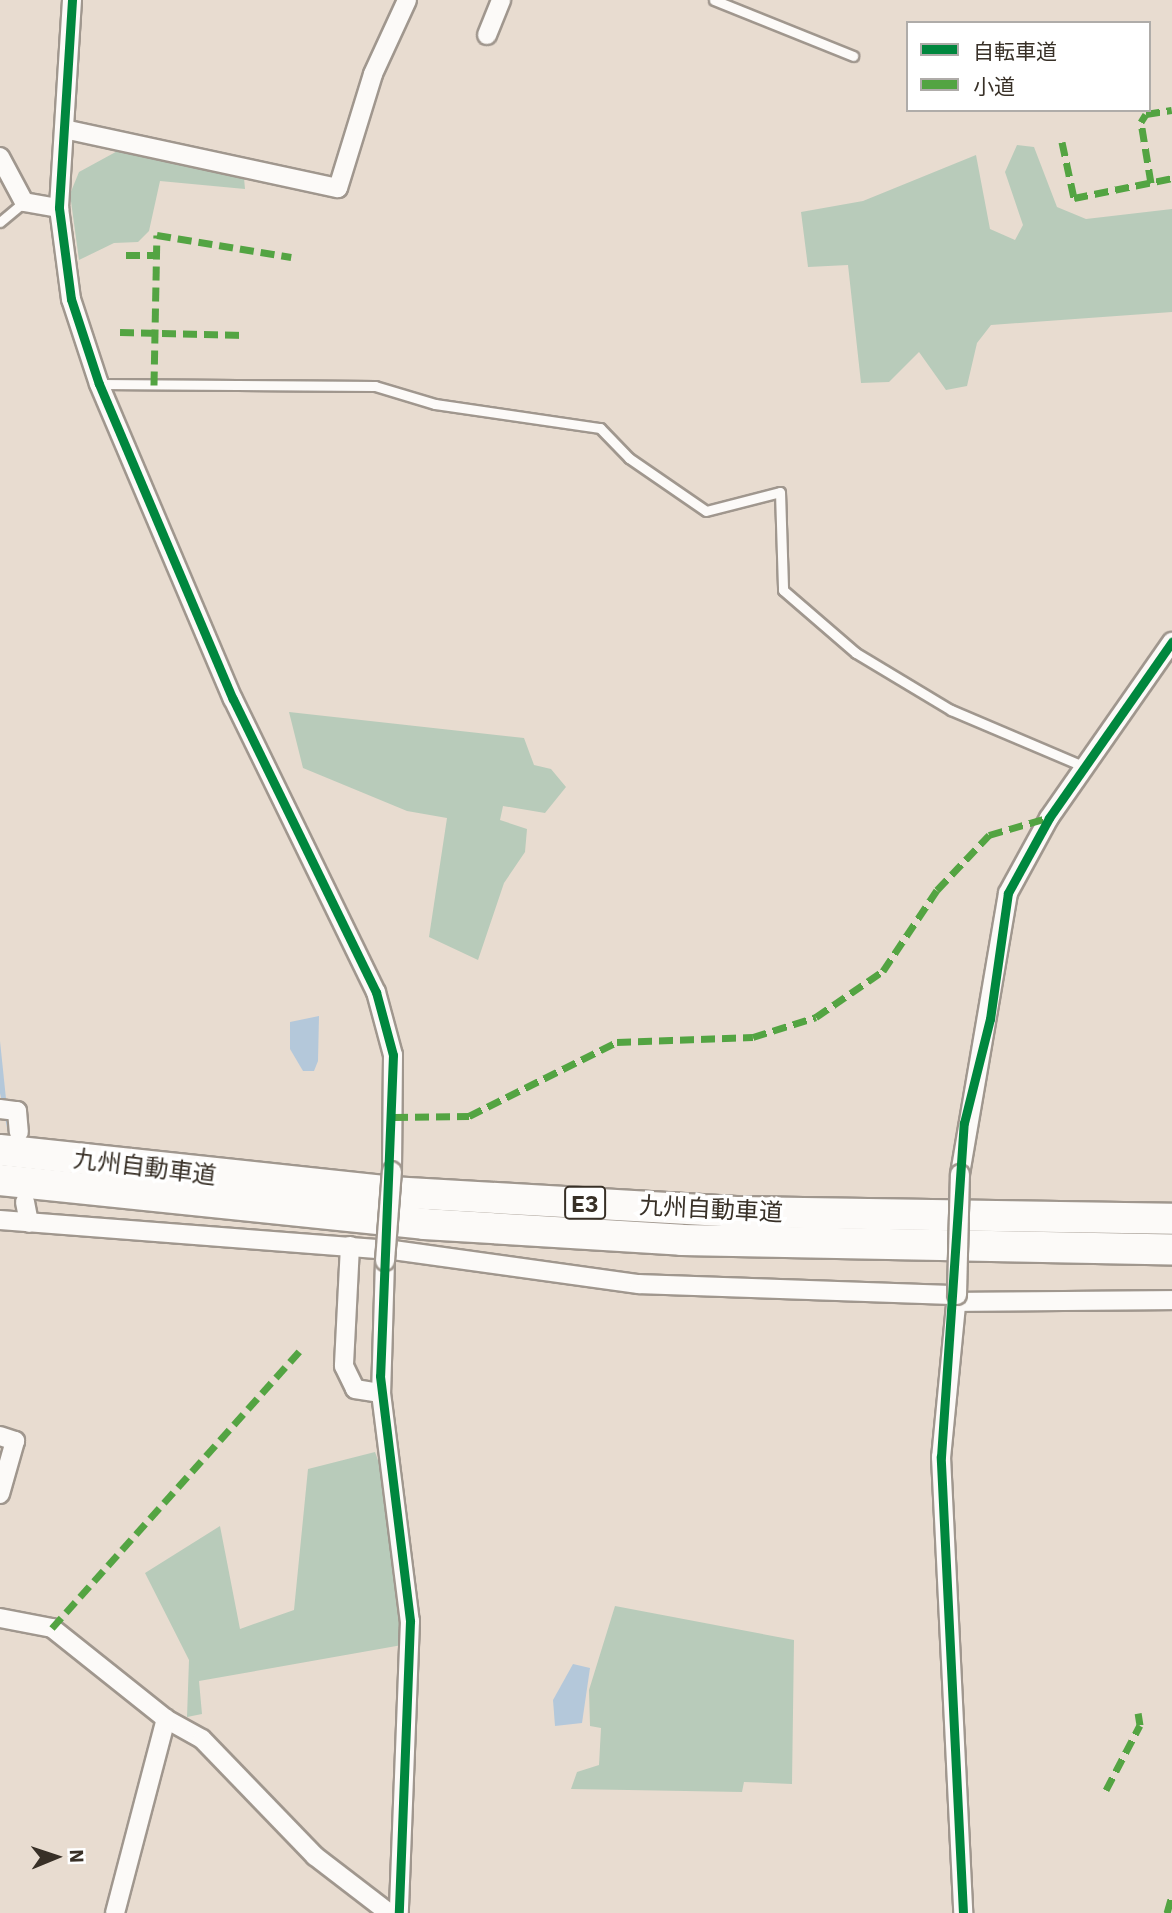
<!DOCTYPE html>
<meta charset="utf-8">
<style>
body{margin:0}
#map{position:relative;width:1172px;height:1913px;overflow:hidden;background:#e8dcd0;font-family:"IBM Plex Sans","Noto Sans JP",sans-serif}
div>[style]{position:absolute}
.forest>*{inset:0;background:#b8cbba}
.water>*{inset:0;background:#b4c8da}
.roads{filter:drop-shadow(2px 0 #a0978e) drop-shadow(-2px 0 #a0978e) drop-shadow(0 2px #a0978e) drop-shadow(0 -2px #a0978e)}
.service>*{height:9px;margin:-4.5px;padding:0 4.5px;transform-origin:4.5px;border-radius:4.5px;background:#fcfaf8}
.minor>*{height:18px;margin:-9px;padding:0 9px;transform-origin:9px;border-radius:9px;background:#fcfaf8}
.motorway>*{height:30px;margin:-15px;padding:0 15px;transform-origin:15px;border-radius:15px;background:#fcfaf8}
.bridges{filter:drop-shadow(2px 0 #a0978e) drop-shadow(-2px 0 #a0978e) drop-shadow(0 2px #a0978e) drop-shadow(0 -2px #a0978e)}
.minor-bridge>*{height:18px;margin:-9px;padding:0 9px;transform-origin:9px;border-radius:9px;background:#fcfaf8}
.quiet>*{height:7px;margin-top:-3.5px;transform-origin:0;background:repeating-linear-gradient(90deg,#53a442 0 14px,transparent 0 21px)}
.cycleway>*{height:9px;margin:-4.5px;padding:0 4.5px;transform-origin:4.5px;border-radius:4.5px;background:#00873e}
span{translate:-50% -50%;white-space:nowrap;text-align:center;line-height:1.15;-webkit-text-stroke:7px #fff;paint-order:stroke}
.shield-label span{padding:2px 5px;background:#fff;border:2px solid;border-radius:5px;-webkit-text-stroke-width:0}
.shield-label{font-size:23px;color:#383027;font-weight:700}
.street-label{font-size:24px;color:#383027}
.legend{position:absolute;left:906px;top:21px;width:245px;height:91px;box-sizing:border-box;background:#fff;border:2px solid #afaca9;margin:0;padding:9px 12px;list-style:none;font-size:21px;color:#383027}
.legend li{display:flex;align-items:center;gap:14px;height:35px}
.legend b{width:35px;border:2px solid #afaca9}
.north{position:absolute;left:21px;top:1822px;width:70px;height:70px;-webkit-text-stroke:5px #fff;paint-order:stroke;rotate:88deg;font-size:19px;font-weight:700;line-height:28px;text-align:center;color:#383027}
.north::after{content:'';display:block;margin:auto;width:24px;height:32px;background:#383027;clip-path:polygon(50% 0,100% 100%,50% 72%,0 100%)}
</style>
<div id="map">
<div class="forest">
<i style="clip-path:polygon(1017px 145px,1034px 147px,1057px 207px,1086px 219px,1172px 209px,1172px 312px,991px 325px,977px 343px,967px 386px,946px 390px,919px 352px,889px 382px,861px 383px,848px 265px,808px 267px,801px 212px,863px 201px,976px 155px,990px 229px,1015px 240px,1023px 225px,1005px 172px)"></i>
<i style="clip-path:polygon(123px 148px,229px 170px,244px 178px,245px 189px,160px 181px,149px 231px,138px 242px,114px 243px,79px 260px,70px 194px,79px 172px)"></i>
<i style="clip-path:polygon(289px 712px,524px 738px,534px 765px,551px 769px,566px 787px,545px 813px,503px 806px,500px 820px,527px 829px,525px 852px,504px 883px,478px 960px,429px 937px,447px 818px,407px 811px,303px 768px)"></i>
<i style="clip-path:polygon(375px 1452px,390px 1493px,402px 1645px,199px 1681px,202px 1714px,187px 1717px,189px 1660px,145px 1573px,220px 1526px,240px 1629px,294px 1610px,308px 1469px)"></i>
<i style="clip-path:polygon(615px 1606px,794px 1640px,792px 1784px,744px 1782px,742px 1792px,571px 1789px,577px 1772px,599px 1765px,601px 1728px,590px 1726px,589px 1690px)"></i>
</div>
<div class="water">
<i style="clip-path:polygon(319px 1016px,318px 1061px,314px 1071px,303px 1071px,290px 1049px,290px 1022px)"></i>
<i style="clip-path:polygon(0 1041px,8px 1118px,8px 1133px,0 1093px)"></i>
<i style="clip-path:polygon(573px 1664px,590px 1668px,582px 1723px,555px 1726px,553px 1700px)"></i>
</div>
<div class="roads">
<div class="service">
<i style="left:714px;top:0;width:150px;rotate:21.9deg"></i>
<i style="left:0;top:222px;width:31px;rotate:-40deg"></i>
<i style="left:99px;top:384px;width:276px;rotate:0.4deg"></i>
<i style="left:375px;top:386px;width:63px;rotate:16.7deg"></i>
<i style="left:435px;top:404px;width:167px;rotate:8.3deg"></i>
<i style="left:600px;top:428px;width:42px;rotate:46deg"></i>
<i style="left:629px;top:458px;width:93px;rotate:34.5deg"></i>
<i style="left:706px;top:511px;width:76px;rotate:-14.4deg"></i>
<i style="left:780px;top:492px;width:98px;rotate:88.2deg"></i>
<i style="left:783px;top:590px;width:96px;rotate:40.8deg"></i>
<i style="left:856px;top:653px;width:111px;rotate:31deg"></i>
<i style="left:951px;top:710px;width:146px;rotate:23deg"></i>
</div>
<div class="minor">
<i style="left:72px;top:0;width:208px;rotate:93.6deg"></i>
<i style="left:59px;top:208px;width:92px;rotate:82.5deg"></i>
<i style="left:71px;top:299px;width:89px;rotate:71.8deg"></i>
<i style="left:99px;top:384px;width:342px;rotate:67deg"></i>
<i style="left:233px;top:699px;width:326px;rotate:64deg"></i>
<i style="left:376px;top:992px;width:65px;rotate:74.9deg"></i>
<i style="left:393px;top:1055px;width:116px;rotate:90.5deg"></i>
<i style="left:487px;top:35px;width:38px;rotate:-68deg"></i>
<i style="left:64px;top:129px;width:280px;rotate:12.2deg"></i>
<i style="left:338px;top:188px;width:119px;rotate:-72.9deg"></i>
<i style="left:373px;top:74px;width:81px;rotate:-65.3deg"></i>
<i style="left:0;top:157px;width:51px;rotate:61.9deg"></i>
<i style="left:24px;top:202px;width:36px;rotate:10deg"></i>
<i style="left:0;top:1109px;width:17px;rotate:7deg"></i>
<i style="left:17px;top:1111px;width:21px;rotate:85deg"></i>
<i style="left:960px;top:1174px;width:285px;rotate:-80.3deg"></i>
<i style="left:1008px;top:893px;width:85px;rotate:-61.3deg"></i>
<i style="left:1049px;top:818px;width:215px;rotate:-55.1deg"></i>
<i style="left:25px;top:1202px;width:21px;rotate:79deg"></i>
<i style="left:0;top:1220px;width:394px;rotate:4.4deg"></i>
<i style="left:393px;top:1250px;width:248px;rotate:7.9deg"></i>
<i style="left:639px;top:1284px;width:318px;rotate:2deg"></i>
<i style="left:957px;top:1295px;width:163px;rotate:95.6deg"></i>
<i style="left:941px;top:1457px;width:457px;rotate:87.2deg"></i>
<i style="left:350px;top:1246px;width:120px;rotate:92.9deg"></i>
<i style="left:344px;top:1366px;width:25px;rotate:64deg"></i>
<i style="left:355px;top:1389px;width:26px;rotate:9deg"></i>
<i style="left:385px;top:1261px;width:132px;rotate:91.7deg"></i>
<i style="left:381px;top:1393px;width:230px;rotate:82.8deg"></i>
<i style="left:410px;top:1621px;width:292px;rotate:92.2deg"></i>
<i style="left:956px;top:1302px;width:216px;rotate:-0.5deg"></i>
<i style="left:0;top:1436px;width:16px;rotate:18deg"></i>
<i style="left:15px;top:1441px;width:55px;rotate:105.8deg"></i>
<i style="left:0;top:1618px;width:53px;rotate:10.9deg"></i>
<i style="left:52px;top:1628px;width:146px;rotate:38.6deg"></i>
<i style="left:166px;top:1719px;width:41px;rotate:29.1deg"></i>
<i style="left:202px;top:1739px;width:163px;rotate:46deg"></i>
<i style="left:315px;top:1856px;width:93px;rotate:37.6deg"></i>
<i style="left:115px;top:1913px;width:201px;rotate:-75.3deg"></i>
</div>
<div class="motorway">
<i style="left:0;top:1150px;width:393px;rotate:6.1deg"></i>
<i style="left:391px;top:1192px;width:350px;rotate:3.3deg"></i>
<i style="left:740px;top:1212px;width:432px;rotate:0.9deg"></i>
<i style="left:0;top:1180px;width:426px;rotate:5.9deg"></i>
<i style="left:424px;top:1224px;width:258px;rotate:3.5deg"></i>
<i style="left:682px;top:1240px;width:490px;rotate:1.1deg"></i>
</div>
</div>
<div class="bridges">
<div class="minor-bridge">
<i style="left:385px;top:1261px;width:90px;rotate:-85.6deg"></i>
<i style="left:957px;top:1295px;width:121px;rotate:-88.6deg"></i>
</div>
</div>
<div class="quiet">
<i style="left:1062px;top:142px;width:57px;rotate:77.9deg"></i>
<i style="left:1074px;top:198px;width:100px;rotate:-11.5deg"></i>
<i style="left:1151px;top:183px;width:62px;rotate:-99.3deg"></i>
<i style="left:1141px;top:122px;width:9px;rotate:-58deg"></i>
<i style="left:1146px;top:114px;width:26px;rotate:-9deg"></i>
<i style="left:126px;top:255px;width:31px"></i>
<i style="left:120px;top:332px;width:125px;rotate:1.4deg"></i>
<i style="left:154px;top:385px;width:150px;rotate:-88.9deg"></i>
<i style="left:157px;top:235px;width:136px;rotate:9.3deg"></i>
<i style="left:394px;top:1117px;width:75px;rotate:-0.8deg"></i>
<i style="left:469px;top:1116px;width:165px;rotate:-26.6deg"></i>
<i style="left:617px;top:1042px;width:136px;rotate:-2.1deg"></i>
<i style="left:753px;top:1037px;width:66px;rotate:-17.6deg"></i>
<i style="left:816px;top:1017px;width:81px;rotate:-34.5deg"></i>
<i style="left:883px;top:971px;width:97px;rotate:-56.3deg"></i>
<i style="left:937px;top:890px;width:76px;rotate:-46.6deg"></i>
<i style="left:989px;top:835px;width:60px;rotate:-16.3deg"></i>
<i style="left:52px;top:1628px;width:372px;rotate:-48.2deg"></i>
<i style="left:1106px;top:1790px;width:73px;rotate:-62.4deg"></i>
<i style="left:1140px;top:1725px;width:12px;rotate:-99deg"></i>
<i style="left:1167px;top:1913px;width:18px;rotate:-74deg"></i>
</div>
<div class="cycleway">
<i style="left:72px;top:0;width:208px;rotate:93.6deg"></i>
<i style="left:59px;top:208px;width:92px;rotate:82.5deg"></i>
<i style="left:71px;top:299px;width:89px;rotate:71.8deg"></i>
<i style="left:99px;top:384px;width:342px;rotate:67deg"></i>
<i style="left:233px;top:699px;width:326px;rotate:64deg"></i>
<i style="left:376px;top:992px;width:65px;rotate:74.9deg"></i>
<i style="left:393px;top:1055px;width:321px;rotate:92.3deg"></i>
<i style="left:380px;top:1376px;width:247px;rotate:83deg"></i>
<i style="left:410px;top:1621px;width:292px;rotate:92.2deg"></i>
<i style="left:963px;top:1913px;width:457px;rotate:-92.8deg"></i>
<i style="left:941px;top:1457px;width:335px;rotate:-86.1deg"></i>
<i style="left:964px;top:1123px;width:107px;rotate:-76deg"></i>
<i style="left:990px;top:1019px;width:127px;rotate:-81.9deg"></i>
<i style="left:1008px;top:893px;width:85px;rotate:-61.3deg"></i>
<i style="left:1049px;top:818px;width:215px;rotate:-55.1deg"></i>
</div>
<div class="shield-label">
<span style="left:585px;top:1203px">E3</span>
</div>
<div class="street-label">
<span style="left:145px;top:1167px;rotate:7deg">九州自動車道</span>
<span style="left:711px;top:1209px;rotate:3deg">九州自動車道</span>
</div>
<ul class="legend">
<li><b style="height:9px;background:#00873e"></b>自転車道</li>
<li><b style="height:9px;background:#53a442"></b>小道</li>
</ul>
<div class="north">N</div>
</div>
